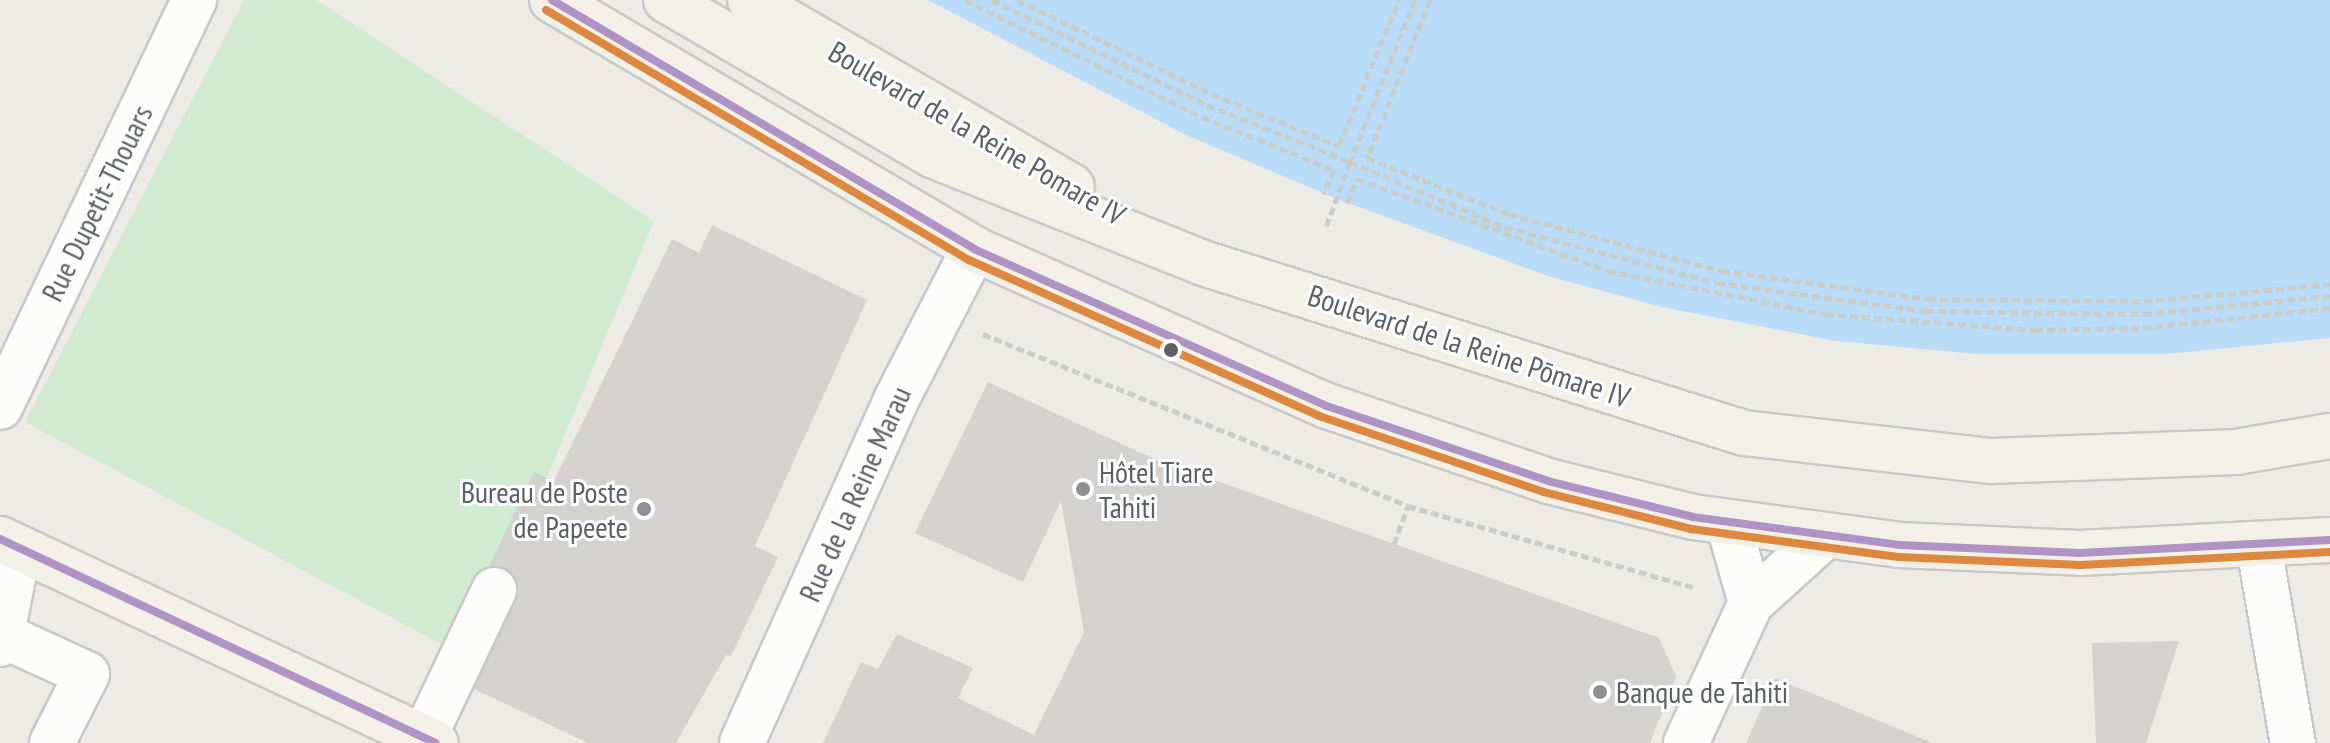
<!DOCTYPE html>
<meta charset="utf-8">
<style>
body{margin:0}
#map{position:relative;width:2330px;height:743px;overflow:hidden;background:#ecebe6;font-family:"PT Sans Narrow",sans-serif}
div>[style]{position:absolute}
.green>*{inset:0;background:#d2eacf}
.water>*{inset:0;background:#b9ddf8}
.building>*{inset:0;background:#d3d2cf}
.path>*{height:5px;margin-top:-2.5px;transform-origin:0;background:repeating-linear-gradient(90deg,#c8cdc9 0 8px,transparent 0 12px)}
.roads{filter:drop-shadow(2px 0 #c8c8c7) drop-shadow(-2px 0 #c8c8c7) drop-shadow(0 2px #c8c8c7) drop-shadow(0 -2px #c8c8c7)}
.minor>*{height:44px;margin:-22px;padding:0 22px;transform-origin:22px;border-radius:22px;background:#fcfcfb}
.major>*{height:44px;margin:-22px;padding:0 22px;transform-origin:22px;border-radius:22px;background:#f3f1e7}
.bus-1>*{height:8px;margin:-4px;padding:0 4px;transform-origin:4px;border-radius:4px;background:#af93c4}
.bus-2>*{height:8px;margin:-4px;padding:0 4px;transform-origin:4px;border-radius:4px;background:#de883f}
.dots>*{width:22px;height:22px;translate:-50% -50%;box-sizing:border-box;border:4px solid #fff;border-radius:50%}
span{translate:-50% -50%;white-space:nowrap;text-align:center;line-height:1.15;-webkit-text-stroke:6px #fff;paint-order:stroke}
.street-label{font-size:30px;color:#5b6065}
.poi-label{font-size:30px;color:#5b6065}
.left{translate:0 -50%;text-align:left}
.right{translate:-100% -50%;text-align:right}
</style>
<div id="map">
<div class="green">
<i style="clip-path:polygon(244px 0,316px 0,654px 221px,471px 660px,25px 422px)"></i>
</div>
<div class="water">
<i style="clip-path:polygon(928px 0,2330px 0,2330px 338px,2166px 354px,1977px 354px,1836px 341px,1662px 307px,1551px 277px,1337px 199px,1186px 135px)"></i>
</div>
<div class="building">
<i style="clip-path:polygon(712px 225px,867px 300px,755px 546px,778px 557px,731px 656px,726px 655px,676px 743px,588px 743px,474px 689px,519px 589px,505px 568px,489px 566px,534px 472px,554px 481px,672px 239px,699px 253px)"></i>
<i style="clip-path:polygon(988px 382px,1152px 458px,1659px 638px,1676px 677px,1650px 743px,823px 743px,861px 662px,878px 669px,897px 634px,973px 668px,958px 698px,1034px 735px,1084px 632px,1061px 501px,1023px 582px,915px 533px)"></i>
<i style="clip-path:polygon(2179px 641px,2146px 743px,2096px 743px,2092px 643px)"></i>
<i style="clip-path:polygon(1775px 678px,1930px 742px,1930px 743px,1746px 743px)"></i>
</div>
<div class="path">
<i style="left:965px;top:0;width:264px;rotate:26.3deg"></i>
<i style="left:1202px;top:117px;width:142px;rotate:21.9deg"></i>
<i style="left:1334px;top:170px;width:26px;rotate:113deg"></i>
<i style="left:992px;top:0;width:239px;rotate:26deg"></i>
<i style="left:1207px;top:105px;width:154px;rotate:21.7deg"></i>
<i style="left:1350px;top:162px;width:69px;rotate:110.3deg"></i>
<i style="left:1017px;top:0;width:216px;rotate:25.7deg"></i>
<i style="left:1212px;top:94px;width:137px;rotate:22.3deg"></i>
<i style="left:1339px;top:146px;width:158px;rotate:-67.7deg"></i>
<i style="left:1415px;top:0;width:175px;rotate:111.9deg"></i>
<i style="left:1350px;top:162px;width:168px;rotate:22.8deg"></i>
<i style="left:1505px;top:227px;width:219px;rotate:14.8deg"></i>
<i style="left:1717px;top:283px;width:211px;rotate:7.6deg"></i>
<i style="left:1926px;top:311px;width:218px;rotate:0.8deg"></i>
<i style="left:2144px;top:314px;width:187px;rotate:-5.5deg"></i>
<i style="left:1430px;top:0;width:170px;rotate:111.7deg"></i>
<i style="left:1367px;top:158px;width:153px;rotate:21.5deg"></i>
<i style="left:1509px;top:214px;width:220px;rotate:15deg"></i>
<i style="left:1722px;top:271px;width:208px;rotate:7.7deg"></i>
<i style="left:1928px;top:299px;width:216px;rotate:0.5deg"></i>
<i style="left:2144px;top:301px;width:187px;rotate:-5.2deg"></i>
<i style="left:1347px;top:203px;width:26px;rotate:-67deg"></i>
<i style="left:1357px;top:179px;width:267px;rotate:20.1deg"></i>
<i style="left:1608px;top:271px;width:222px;rotate:11.2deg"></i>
<i style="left:1826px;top:314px;width:210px;rotate:4.4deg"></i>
<i style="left:2035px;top:330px;width:108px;rotate:-1.1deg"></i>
<i style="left:2143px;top:328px;width:188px;rotate:-6.1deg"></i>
<i style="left:983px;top:334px;width:458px;rotate:22deg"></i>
<i style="left:1408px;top:506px;width:299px;rotate:15.9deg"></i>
<i style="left:1394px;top:544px;width:40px;rotate:-69.8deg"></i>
</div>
<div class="roads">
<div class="minor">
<i style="left:0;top:407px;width:451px;rotate:-64.5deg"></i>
<i style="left:2259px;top:547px;width:199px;rotate:80.2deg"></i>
<i style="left:1751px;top:603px;width:101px;rotate:-42.2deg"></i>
<i style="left:4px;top:636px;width:91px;rotate:24.6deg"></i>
<i style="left:87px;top:674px;width:77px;rotate:116.9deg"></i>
<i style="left:0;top:644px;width:98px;rotate:-78.8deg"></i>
<i style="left:424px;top:737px;width:163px;rotate:-64.5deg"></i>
<i style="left:742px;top:743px;width:376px;rotate:-65.8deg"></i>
<i style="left:896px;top:400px;width:170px;rotate:-62.7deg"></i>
<i style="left:1686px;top:743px;width:154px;rotate:-65.1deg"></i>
<i style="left:1751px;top:603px;width:84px;rotate:-105.9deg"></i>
</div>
<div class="major">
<i style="left:552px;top:0;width:490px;rotate:30.5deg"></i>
<i style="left:974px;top:249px;width:386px;rotate:24deg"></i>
<i style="left:1327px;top:406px;width:233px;rotate:18.7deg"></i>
<i style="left:1548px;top:481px;width:149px;rotate:13.9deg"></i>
<i style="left:1693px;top:517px;width:208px;rotate:7.7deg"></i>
<i style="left:1899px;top:545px;width:181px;rotate:2.5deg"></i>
<i style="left:2080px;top:553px;width:250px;rotate:-3deg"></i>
<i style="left:666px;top:0;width:308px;rotate:30.2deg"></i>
<i style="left:932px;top:155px;width:295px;rotate:21.7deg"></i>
<i style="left:1206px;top:264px;width:564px;rotate:17.44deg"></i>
<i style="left:1744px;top:433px;width:249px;rotate:6.5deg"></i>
<i style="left:1991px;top:461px;width:245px;rotate:-2.1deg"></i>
<i style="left:2236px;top:452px;width:95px;rotate:-9.7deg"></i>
<i style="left:750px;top:0;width:372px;rotate:30.1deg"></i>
<i style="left:0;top:539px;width:481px;rotate:25.1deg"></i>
</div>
</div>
<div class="bus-1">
<i style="left:552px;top:0;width:490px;rotate:30.5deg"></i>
<i style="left:974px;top:249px;width:386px;rotate:24deg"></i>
<i style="left:1327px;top:406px;width:233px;rotate:18.7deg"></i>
<i style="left:1548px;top:481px;width:149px;rotate:13.9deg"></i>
<i style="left:1693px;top:517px;width:208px;rotate:7.7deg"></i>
<i style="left:1899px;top:545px;width:181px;rotate:2.5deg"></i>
<i style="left:2080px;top:553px;width:250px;rotate:-3deg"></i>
<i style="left:0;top:539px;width:481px;rotate:25.1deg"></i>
</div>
<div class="bus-2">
<i style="left:546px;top:10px;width:491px;rotate:30.6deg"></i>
<i style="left:969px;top:260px;width:386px;rotate:24deg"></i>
<i style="left:1322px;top:417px;width:234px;rotate:18.7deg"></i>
<i style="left:1544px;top:492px;width:152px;rotate:14.1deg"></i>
<i style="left:1691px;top:529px;width:209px;rotate:7.7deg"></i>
<i style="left:1898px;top:557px;width:183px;rotate:2.5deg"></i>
<i style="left:2081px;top:565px;width:249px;rotate:-3deg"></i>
</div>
<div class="dots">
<i style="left:1171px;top:350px;background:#5b6065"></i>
<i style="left:1083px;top:489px;background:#8e9192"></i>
<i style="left:644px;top:509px;background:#8e9192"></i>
<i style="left:1600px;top:692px;background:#8e9192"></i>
</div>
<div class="street-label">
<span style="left:977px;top:133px;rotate:30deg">Boulevard de la Reine Pomare IV</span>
<span style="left:97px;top:203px;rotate:-64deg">Rue Dupetit-Thouars</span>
<span style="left:1469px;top:346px;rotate:18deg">Boulevard de la Reine Pōmare IV</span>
<span style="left:855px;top:494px;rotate:-66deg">Rue de la Reine Marau</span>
</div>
<div class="poi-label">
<span class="left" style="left:1099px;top:489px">Hôtel Tiare<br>Tahiti</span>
<span class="right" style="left:628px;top:509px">Bureau de Poste<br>de Papeete</span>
<span class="left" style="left:1616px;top:692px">Banque de Tahiti</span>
</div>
</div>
